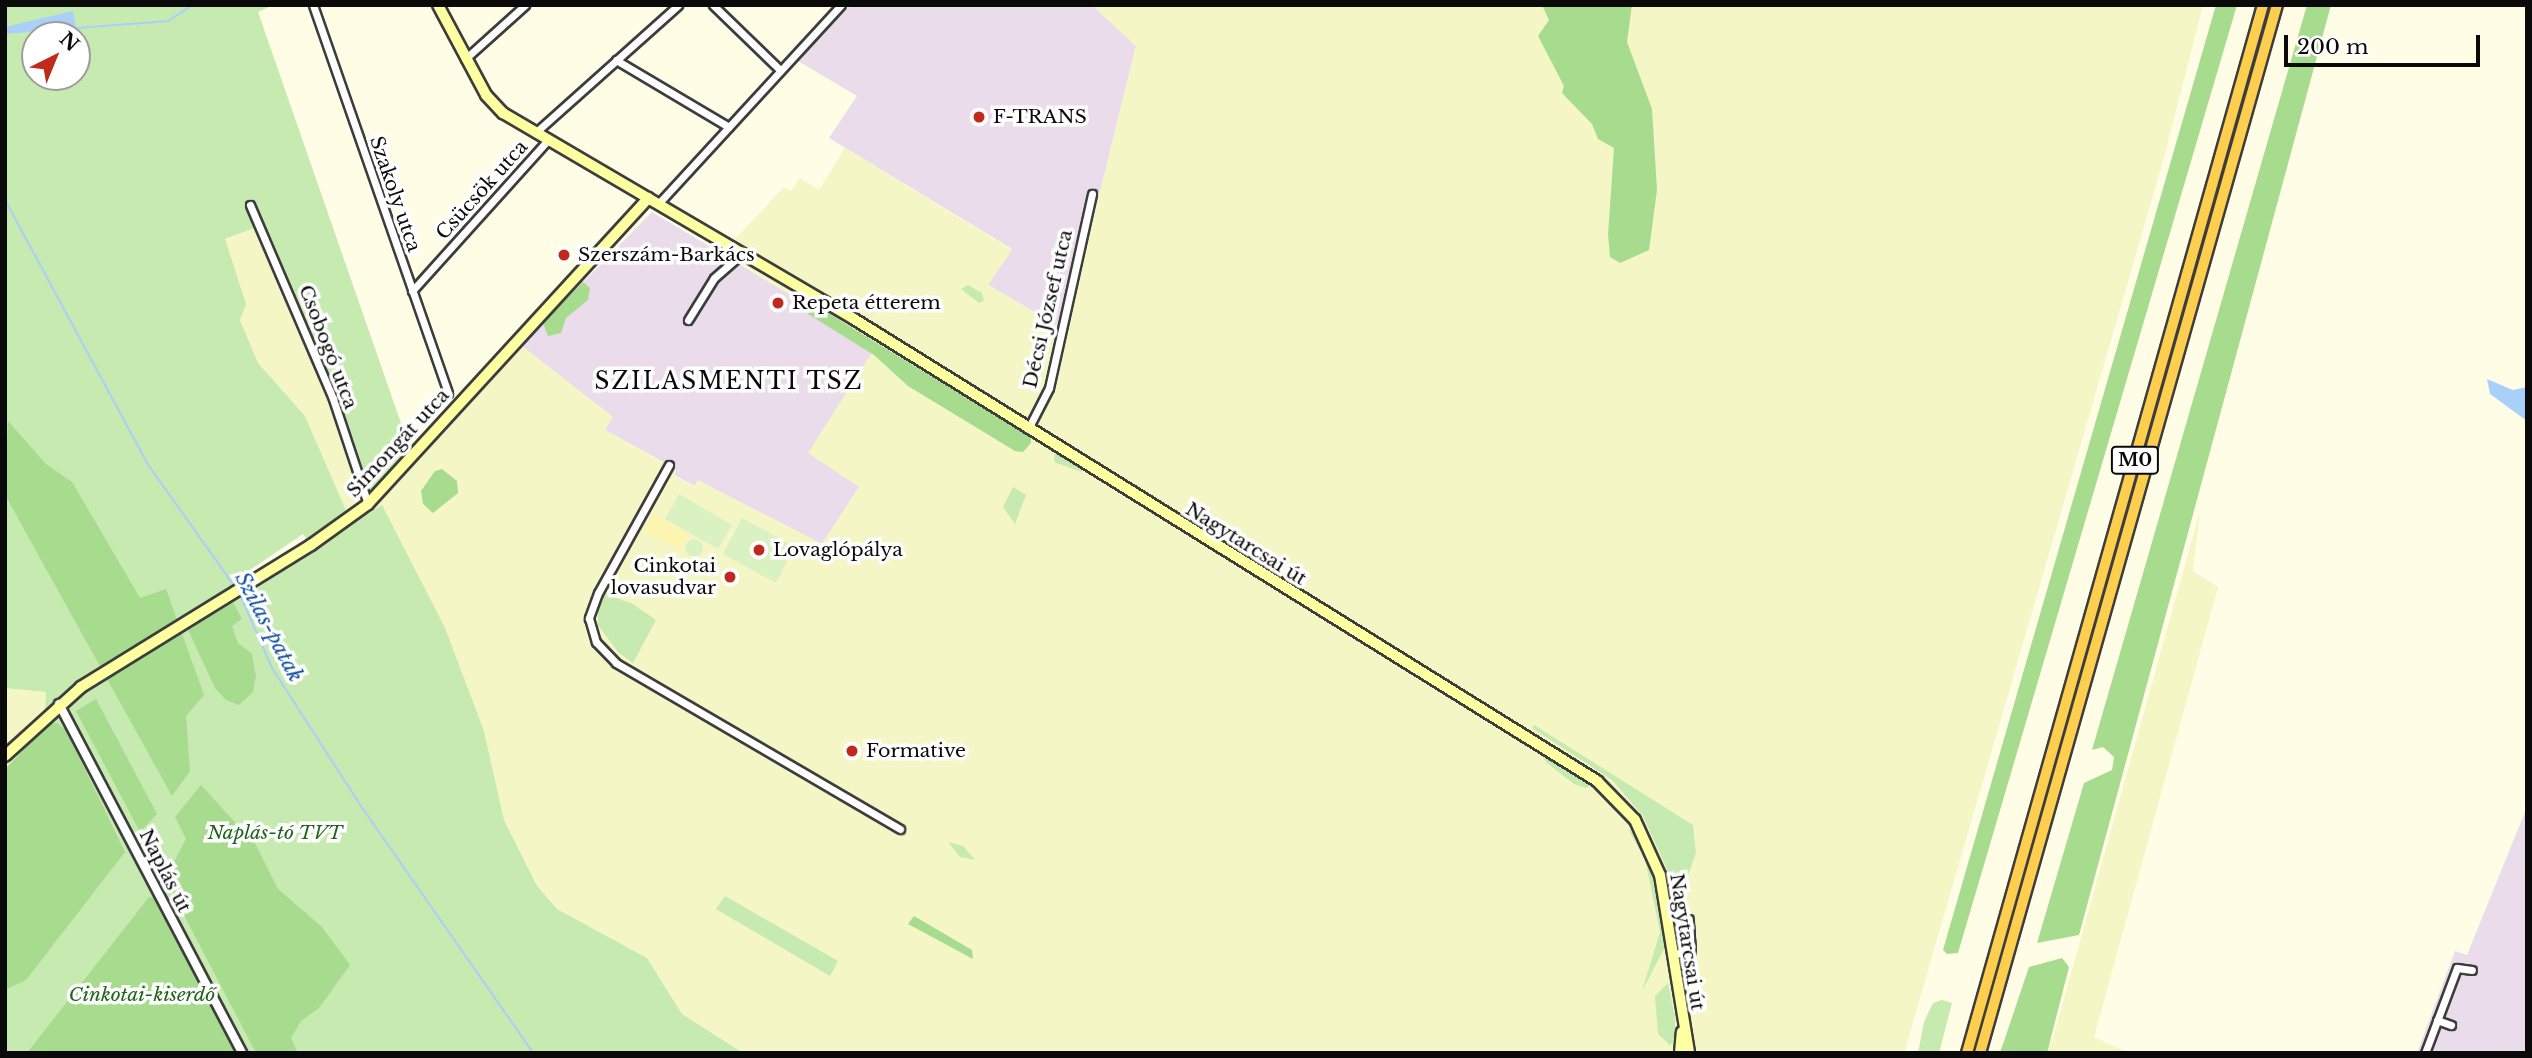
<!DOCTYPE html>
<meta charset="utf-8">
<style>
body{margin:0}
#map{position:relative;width:2532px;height:1058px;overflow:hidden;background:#fffde6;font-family:"Libre Baskerville",serif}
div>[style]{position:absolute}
.industrial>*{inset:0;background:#eadcea}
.farmland>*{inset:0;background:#f4f6c6}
.green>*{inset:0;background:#c6eaaf}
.forest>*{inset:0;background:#a7dc8e}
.sand>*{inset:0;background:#fef6b0}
.pitch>*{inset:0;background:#daf1c1}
.round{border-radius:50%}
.water>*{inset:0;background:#a8d0f9}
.stream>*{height:2px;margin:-1px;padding:0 1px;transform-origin:1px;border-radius:1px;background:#a8d0f9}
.roads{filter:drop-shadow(2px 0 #3d3d3d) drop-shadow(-2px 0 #3d3d3d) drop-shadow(0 2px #3d3d3d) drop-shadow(0 -2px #3d3d3d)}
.minor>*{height:7px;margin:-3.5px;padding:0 3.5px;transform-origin:3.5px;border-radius:3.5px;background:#fff}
.tertiary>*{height:8px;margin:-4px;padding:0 4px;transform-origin:4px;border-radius:4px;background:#fff}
.secondary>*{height:10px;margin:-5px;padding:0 5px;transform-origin:5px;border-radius:5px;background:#fdffa1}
.trunk>*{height:10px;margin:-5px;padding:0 5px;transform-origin:5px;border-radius:5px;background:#fece4e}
.dots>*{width:19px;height:19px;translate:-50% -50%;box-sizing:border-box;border:4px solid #fff;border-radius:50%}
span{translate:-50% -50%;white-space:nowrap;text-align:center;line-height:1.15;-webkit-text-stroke:7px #fff;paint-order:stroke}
.shield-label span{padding:2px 5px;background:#fff;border:2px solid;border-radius:5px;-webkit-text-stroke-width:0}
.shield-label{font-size:18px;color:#0a0a0a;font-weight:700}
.poi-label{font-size:19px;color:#0a0a0a}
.left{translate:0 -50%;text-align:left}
.right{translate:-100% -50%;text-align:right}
.street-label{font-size:19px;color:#0a0a0a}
.park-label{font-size:19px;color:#1e6318;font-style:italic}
.water-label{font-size:21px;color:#0f4ea0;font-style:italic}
.quarter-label{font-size:23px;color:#0a0a0a;letter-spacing:2px}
.frame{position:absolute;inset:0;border:7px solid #0a0a0a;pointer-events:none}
.north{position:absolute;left:21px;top:21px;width:70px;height:70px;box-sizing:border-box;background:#fff;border:2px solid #9d9d9d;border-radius:50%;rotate:43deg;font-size:19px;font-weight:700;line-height:28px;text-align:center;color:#0a0a0a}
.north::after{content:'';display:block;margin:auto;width:24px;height:32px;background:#bf2a1c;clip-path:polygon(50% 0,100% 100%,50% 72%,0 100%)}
.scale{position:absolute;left:2284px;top:35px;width:196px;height:32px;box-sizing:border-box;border:4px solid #0a0a0a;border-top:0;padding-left:9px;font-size:21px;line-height:24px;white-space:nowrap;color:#0a0a0a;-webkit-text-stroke:5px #fff;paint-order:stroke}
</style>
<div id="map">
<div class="industrial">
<i style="clip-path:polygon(851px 5px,1092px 5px,1136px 46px,1066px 330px,988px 285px,1012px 249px,829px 138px,857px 96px,798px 61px)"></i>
<i style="clip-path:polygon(652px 212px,876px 346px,859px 487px,822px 544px,698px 481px,695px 486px,674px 475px,676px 469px,605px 430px,612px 417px,521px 345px)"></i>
<i style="clip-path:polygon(2527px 807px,2527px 1053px,2417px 1053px,2455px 951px,2467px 955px)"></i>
</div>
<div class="farmland">
<i style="clip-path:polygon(1092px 5px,2203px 5px,2164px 158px,1904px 1053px,743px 1053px,682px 1014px,647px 958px,557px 909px,537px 886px,504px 820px,484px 731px,347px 513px,305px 416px,258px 363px,240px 319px,225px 240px,257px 227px,272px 239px,371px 494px,513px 339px,613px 417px,605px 430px,676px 470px,674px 476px,694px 486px,698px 480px,822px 544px,859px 487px,808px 453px,876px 346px,722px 253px,784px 187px,791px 191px,800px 178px,819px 190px,845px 148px,1012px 250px,988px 285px,1066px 330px,1136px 46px)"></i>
<i style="clip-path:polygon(2200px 511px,2193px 571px,2218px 587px,2094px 1037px,2129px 1053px,1970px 1053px,2052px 1042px)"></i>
<i style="clip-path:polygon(5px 688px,46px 692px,44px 727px,5px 769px)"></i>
</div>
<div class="green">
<i style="clip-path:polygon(evenodd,5px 5px,273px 5px,258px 12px,411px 452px,371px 494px,272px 239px,257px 227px,225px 239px,246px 304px,240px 320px,258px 363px,305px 416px,347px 513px,308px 541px,303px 534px,241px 576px,248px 589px,382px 505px,445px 628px,484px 731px,504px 820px,537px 886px,557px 909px,647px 958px,682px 1014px,743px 1053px,5px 1053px,5px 771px,52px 723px,75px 712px,44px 727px,46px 692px,5px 688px,5px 495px,109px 678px,181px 632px,174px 613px,100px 654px,5px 480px,5px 5px,35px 35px,77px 35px,77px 77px,35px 77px,35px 35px)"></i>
<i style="clip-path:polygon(968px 285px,982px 293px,984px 301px,979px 303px,961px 289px)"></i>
<i style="clip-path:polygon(1055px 451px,1082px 467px,1082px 472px,1054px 462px)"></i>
<i style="clip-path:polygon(1013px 487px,1026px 495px,1015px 524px,1003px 507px)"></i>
<i style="clip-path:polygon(606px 594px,633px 604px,656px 620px,633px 663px,618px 652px,598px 625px,598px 603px)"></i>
<i style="clip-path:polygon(1534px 725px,1693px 825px,1696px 853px,1683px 890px,1687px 943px,1682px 946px,1667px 869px,1643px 816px,1612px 780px,1532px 728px)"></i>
<i style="clip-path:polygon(1547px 754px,1593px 785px,1586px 788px,1574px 784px,1547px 763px,1543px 757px)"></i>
<i style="clip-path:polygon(1628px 829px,1641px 840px,1651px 861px,1663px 922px,1665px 947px,1642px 991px,1660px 932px,1645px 859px)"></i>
<i style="clip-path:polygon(948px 842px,963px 846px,975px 860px,960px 857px)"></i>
<i style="clip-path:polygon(725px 896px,838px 961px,830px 976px,716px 909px)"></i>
<i style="clip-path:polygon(1668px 983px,1675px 1017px,1675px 1041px,1670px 1045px,1658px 1034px,1655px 996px)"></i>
<i style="clip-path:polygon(1942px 1000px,1952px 1003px,1939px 1053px,1918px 1053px,1924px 1022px,1933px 1003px)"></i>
</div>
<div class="forest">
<i style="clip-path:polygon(1542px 5px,1632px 5px,1627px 42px,1652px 109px,1657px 190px,1649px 250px,1620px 263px,1610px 257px,1608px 235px,1614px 148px,1598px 139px,1592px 124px,1562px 93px,1564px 86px,1538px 36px,1549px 20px)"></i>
<i style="clip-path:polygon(2216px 5px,2237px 5px,1958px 953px,1947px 954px,1943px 950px)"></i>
<i style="clip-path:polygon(2307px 5px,2331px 5px,2079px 935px,2037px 943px,2084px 783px,2112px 770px,2114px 757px,2103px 747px,2092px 750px)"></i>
<i style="clip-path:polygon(583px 282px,590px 288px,588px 300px,566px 318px,561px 333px,548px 336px,543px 323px)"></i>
<i style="clip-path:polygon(815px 305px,999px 418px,1031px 438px,1031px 443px,1023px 452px,1015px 451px,908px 386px,874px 355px,808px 314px)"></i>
<i style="clip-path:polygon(8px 421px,46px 464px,72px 482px,140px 598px,166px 589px,204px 695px,186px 716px,190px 771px,172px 796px,5px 495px)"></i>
<i style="clip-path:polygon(442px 469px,457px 481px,458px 493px,433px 513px,423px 504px,421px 491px,435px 471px)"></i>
<i style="clip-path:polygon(233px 602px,242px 619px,232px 626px,238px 643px,252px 654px,256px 676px,253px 692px,239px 705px,226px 700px,215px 688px,188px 630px)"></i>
<i style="clip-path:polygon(96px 699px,157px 814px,140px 832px,76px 711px)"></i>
<i style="clip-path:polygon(48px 724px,57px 723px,66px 730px,125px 852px,26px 980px,5px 990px,5px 769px)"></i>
<i style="clip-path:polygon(201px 785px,256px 845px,278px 889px,322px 927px,350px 965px,319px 1008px,301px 1021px,291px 1038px,298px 1053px,256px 1053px,165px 879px,186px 839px,175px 817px)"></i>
<i style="clip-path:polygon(149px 897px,156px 897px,236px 1053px,27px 1053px)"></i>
<i style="clip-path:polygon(914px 916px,972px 950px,973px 959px,908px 924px)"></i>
<i style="clip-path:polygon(2062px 958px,2069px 967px,2047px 1053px,2000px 1053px,2029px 967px)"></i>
</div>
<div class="sand">
<i style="clip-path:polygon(654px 514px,689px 534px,681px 550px,645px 532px)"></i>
</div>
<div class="pitch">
<i style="clip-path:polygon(679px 494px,732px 525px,718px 549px,665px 519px)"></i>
<i style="clip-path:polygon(742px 518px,795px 547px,776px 583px,723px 554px)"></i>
<i class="round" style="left:685px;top:539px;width:18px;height:18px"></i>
</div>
<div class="water">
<i style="clip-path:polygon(73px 11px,76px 28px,5px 34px,5px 27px)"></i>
<i style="clip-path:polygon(2487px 379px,2513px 390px,2527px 387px,2527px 421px,2490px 394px)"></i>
</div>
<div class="stream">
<i style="left:77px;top:28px;width:91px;rotate:-4.4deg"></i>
<i style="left:168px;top:21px;width:30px;rotate:-33deg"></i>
<i style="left:5px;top:200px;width:302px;rotate:61.6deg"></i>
<i style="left:149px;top:466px;width:148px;rotate:54.6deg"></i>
<i style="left:240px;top:595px;width:80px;rotate:66.3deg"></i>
<i style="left:272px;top:668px;width:168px;rotate:57.2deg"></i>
<i style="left:363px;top:809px;width:297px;rotate:55.1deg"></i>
</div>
<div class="roads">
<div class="minor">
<i style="left:313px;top:5px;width:411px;rotate:70.8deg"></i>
<i style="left:713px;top:5px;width:92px;rotate:44.1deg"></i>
<i style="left:465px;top:59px;width:81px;rotate:-42deg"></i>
<i style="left:616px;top:60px;width:131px;rotate:30.7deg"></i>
<i style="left:535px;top:133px;width:192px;rotate:-41.8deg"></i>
<i style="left:658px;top:204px;width:270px;rotate:-47.4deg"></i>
<i style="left:250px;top:205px;width:211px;rotate:66.8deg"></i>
<i style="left:333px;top:399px;width:111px;rotate:71.6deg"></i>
<i style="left:412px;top:291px;width:203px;rotate:-48deg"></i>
<i style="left:688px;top:320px;width:49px;rotate:-58.2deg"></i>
<i style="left:714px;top:278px;width:37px;rotate:-41deg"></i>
<i style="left:1028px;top:429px;width:46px;rotate:-62.9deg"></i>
<i style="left:1049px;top:388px;width:199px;rotate:-77.5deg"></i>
<i style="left:669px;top:465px;width:146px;rotate:119deg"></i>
<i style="left:598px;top:593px;width:27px;rotate:110deg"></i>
<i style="left:589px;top:618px;width:25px;rotate:74deg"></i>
<i style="left:596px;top:642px;width:29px;rotate:46deg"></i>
<i style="left:616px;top:663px;width:329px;rotate:30.3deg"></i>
<i style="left:1674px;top:954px;width:17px;rotate:-10deg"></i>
<i style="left:1691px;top:951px;width:32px;rotate:-94deg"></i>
<i style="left:2437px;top:1020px;width:15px;rotate:20deg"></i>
<i style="left:2425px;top:1053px;width:91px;rotate:-69.4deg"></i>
<i style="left:2457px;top:968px;width:15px;rotate:8deg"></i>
</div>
<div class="tertiary">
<i style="left:59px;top:704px;width:394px;rotate:62.3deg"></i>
</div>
<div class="secondary">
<i style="left:438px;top:5px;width:102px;rotate:61.9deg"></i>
<i style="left:486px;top:95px;width:25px;rotate:47deg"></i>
<i style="left:503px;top:113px;width:407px;rotate:30.4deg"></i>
<i style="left:854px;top:319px;width:875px;rotate:31.87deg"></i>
<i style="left:1597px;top:781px;width:54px;rotate:45.7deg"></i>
<i style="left:1635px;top:820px;width:60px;rotate:65.6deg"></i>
<i style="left:1660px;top:875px;width:180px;rotate:80.7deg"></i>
<i style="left:5px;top:756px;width:103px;rotate:-42.2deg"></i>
<i style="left:81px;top:687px;width:270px;rotate:-31.7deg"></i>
<i style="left:311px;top:545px;width:70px;rotate:-35.7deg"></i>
<i style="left:368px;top:504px;width:415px;rotate:-47.5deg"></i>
<i style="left:1680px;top:1053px;width:21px;rotate:-85deg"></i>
</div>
<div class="trunk">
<i style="left:1967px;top:1053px;width:1089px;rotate:-74.23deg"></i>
<i style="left:1980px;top:1053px;width:1089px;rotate:-74.18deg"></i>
</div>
</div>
<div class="dots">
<i style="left:979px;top:117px;background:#bf2a1c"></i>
<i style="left:564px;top:255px;background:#bf2a1c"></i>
<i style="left:778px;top:303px;background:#bf2a1c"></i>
<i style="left:759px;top:550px;background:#bf2a1c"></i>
<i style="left:730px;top:577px;background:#bf2a1c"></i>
<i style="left:852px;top:751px;background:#bf2a1c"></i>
</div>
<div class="shield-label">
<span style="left:2135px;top:460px">M0</span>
</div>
<div class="poi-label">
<span class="left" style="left:993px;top:117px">F-TRANS</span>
<span class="left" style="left:578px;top:255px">Szerszám-Barkács</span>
<span class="left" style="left:792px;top:303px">Repeta étterem</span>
<span class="left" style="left:773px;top:550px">Lovaglópálya</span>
<span class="right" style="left:716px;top:577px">Cinkotai<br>lovasudvar</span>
<span class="left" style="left:866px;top:751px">Formative</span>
</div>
<div class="street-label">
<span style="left:482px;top:190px;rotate:-48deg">Csücsök utca</span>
<span style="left:395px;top:194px;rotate:71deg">Szakoly utca</span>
<span style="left:1048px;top:309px;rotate:-77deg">Décsi József utca</span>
<span style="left:328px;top:347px;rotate:69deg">Csobogó utca</span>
<span style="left:398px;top:443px;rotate:-47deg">Simongát utca</span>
<span style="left:1246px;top:544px;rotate:32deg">Nagytarcsai út</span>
<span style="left:165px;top:871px;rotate:63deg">Naplás út</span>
<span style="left:1687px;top:942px;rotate:81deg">Nagytarcsai út</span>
</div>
<div class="park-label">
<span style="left:275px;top:833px">Naplás-tó TVT</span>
<span style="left:142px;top:995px">Cinkotai-kiserdő</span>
</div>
<div class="water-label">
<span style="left:269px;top:627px;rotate:62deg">Szilas-patak</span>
</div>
<div class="quarter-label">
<span style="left:729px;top:381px">SZILASMENTI TSZ</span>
</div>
<div class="frame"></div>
<div class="north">N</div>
<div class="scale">200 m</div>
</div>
